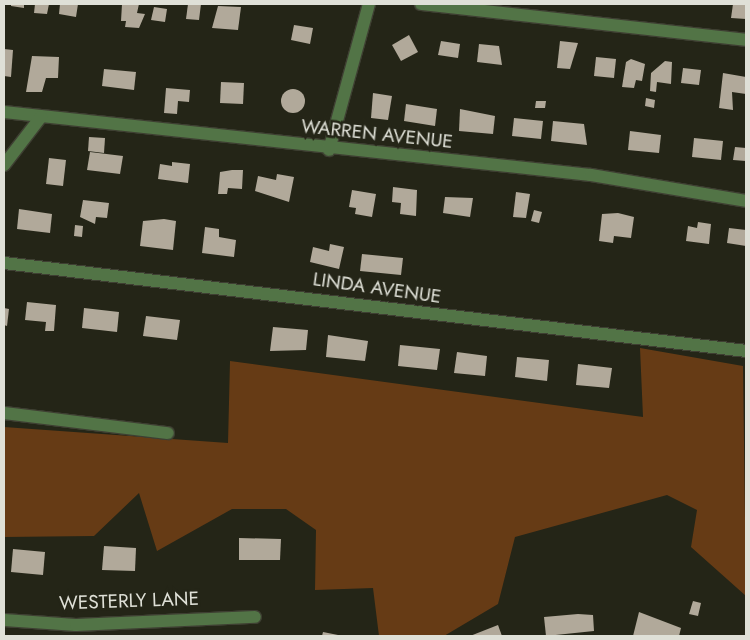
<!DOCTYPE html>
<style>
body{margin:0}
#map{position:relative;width:750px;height:640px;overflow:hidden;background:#242517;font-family:Jost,sans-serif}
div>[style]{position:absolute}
.green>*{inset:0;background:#663b15}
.building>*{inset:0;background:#b1a99a}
.round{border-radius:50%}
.roads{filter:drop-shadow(1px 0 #3e3f32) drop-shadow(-1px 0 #3e3f32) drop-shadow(0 1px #3e3f32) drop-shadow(0 -1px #3e3f32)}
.minor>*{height:12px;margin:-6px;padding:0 6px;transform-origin:6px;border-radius:6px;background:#527446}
span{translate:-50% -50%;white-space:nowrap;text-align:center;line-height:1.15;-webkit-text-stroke:5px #242517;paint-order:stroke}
.street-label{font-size:19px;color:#dfe0d7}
.frame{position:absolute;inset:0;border:5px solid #dfe0d7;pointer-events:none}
</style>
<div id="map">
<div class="green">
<i style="clip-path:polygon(640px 348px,743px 366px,746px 596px,691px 547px,697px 510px,667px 495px,515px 537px,498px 604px,444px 636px,379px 636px,373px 588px,315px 590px,316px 530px,286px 509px,232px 509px,157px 551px,139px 493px,94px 536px,4px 537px,4px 427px,228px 443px,230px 361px,643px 417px)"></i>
</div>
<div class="building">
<i style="clip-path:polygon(11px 4px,24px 4px,24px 8px,11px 6px)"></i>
<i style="clip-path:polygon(35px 4px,49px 4px,47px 14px,34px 13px)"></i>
<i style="clip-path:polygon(60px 4px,78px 4px,76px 17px,59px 14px)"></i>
<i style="clip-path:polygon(122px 4px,139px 4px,137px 13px,145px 14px,139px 28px,125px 27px,126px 21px,121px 21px)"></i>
<i style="clip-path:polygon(188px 4px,201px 4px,199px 20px,186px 19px)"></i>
<i style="clip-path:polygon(733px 4px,746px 4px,746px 19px,731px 18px)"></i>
<i style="clip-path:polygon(218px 6px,241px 7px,238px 30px,212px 28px)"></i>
<i style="clip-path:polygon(154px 7px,167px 9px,165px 22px,151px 20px)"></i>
<i style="clip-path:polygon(294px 25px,313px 28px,310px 44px,291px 40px)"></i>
<i style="clip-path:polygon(409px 35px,418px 52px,401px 61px,392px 45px)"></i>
<i style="clip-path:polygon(441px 41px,460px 44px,458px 58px,438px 55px)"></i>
<i style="clip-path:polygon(560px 41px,578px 43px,570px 69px,557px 68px)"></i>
<i style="clip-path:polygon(479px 44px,499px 46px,502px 65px,477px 62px)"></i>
<i style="clip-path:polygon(4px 49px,13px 50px,11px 77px,4px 76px)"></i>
<i style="clip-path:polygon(32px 56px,59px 57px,58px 78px,46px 78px,42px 92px,26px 92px)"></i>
<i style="clip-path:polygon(596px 57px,616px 59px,614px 78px,594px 76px)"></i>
<i style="clip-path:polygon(631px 59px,645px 64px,642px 81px,636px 80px,634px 88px,622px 87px,626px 62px)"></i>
<i style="clip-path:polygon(665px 61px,672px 62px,671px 84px,657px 82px,656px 92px,650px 91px,651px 73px)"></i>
<i style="clip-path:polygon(683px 68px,701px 70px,699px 85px,681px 83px)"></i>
<i style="clip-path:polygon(104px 69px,136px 72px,134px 90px,102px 86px)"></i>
<i style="clip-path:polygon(723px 73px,746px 77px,746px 94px,732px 92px,733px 110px,719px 108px)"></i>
<i style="clip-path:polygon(221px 82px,244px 83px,243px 104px,220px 103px)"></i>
<i style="clip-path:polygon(166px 88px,190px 90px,189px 102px,178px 101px,177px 114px,164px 113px)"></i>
<i class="round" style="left:281px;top:89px;width:24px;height:24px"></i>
<i style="clip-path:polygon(373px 93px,392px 96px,388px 120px,371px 118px)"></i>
<i style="clip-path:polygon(646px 98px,655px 100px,654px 108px,645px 106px)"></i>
<i style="clip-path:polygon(536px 101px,546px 101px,545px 108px,535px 108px)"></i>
<i style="clip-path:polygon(406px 104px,437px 109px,435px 126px,404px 121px)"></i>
<i style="clip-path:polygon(460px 109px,495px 116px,493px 134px,459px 131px)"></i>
<i style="clip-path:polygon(514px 118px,543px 121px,541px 139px,512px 136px)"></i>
<i style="clip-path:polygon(553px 121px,584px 124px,587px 145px,551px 141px)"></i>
<i style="clip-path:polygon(630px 131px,661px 135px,659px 153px,628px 150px)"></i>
<i style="clip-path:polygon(89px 137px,105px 138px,104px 153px,88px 151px)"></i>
<i style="clip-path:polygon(694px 138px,723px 141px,721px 160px,692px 157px)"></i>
<i style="clip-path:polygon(735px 147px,746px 148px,746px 161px,733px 160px)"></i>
<i style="clip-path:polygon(90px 152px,123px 156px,120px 174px,87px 170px)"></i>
<i style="clip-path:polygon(49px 158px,66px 160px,63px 186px,46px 184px)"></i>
<i style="clip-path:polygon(172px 162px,190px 164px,188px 183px,158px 179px,160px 164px,172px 166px)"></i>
<i style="clip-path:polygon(232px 170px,243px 170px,242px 189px,228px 188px,227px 194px,218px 194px,220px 172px)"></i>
<i style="clip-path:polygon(277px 174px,294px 177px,289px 202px,255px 191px,258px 176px,276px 180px)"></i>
<i style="clip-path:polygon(393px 187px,417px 190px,416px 216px,400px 214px,401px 203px,392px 202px)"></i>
<i style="clip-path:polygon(352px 190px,376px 194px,372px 217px,355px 214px,356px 208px,349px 207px)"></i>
<i style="clip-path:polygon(516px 192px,530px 194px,526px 218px,513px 217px)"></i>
<i style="clip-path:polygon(445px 197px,473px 198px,470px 217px,443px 213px)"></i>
<i style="clip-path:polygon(83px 200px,109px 203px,107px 218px,96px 217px,95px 224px,80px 217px)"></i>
<i style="clip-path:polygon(19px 209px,52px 214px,50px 233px,17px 229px)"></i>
<i style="clip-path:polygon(534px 210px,542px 212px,539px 223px,531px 221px)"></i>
<i style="clip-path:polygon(618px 213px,634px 217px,631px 238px,614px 236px,613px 243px,599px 241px,602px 214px)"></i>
<i style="clip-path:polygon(164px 219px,176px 221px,173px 250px,140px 246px,143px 221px)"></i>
<i style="clip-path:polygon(698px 222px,711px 224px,709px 244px,686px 241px,688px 226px,697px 228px)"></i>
<i style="clip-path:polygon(75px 225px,83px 226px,82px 237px,74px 236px)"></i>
<i style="clip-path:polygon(205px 227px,219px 229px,219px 237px,236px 240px,234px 257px,202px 253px)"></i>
<i style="clip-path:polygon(729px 228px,746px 230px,746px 246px,727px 243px)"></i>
<i style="clip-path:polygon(330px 244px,344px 247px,339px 269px,310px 262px,313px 247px,329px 251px)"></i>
<i style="clip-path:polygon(362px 254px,403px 258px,401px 275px,360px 271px)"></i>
<i style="clip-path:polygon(27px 302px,56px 305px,54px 331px,45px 331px,46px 322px,25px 320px)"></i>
<i style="clip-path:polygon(4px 308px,9px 309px,7px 326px,4px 325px)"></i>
<i style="clip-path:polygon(84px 308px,119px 312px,117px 332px,82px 328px)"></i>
<i style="clip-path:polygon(146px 316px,180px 320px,177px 340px,143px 336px)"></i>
<i style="clip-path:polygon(273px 327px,308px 330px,306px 350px,270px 351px)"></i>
<i style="clip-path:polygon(328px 335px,368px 341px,365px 361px,326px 357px)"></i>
<i style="clip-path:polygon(400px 345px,440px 349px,437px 370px,398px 366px)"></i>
<i style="clip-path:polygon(457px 352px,487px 356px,485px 376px,454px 373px)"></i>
<i style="clip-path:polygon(517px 357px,549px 360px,547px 381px,515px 377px)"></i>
<i style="clip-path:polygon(578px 364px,612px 368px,609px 388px,576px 385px)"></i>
<i style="clip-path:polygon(239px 538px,281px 539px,280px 560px,239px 560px)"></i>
<i style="clip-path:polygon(104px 546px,136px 548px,135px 571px,102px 570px)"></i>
<i style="clip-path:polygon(13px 549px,45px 552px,43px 575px,11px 572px)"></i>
<i style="clip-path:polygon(693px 601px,701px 603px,698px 616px,689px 614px)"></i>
<i style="clip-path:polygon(639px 612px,681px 628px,679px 636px,633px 636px)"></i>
<i style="clip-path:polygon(578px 614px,593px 615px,594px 631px,546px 636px,544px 617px)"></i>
<i style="clip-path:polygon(498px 625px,502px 636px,470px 636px)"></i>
<i style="clip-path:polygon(323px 632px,338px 635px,338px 636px,322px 636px)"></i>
</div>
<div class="roads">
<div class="minor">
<i style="left:421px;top:4px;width:327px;rotate:6.3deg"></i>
<i style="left:4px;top:112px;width:590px;rotate:6.13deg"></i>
<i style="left:591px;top:175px;width:157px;rotate:9.5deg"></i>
<i style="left:329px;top:150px;width:151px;rotate:-74.7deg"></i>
<i style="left:4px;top:165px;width:61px;rotate:-52.4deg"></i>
<i style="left:4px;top:263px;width:747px;rotate:6.76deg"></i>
<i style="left:4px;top:413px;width:165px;rotate:7deg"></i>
<i style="left:4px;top:620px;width:72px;rotate:4deg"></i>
<i style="left:76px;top:625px;width:179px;rotate:-2.6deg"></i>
</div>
</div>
<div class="street-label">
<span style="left:377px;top:134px;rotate:6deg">WARREN AVENUE</span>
<span style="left:377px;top:288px;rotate:8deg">LINDA AVENUE</span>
<span style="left:129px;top:601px;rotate:-2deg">WESTERLY LANE</span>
</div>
<div class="frame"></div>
</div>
